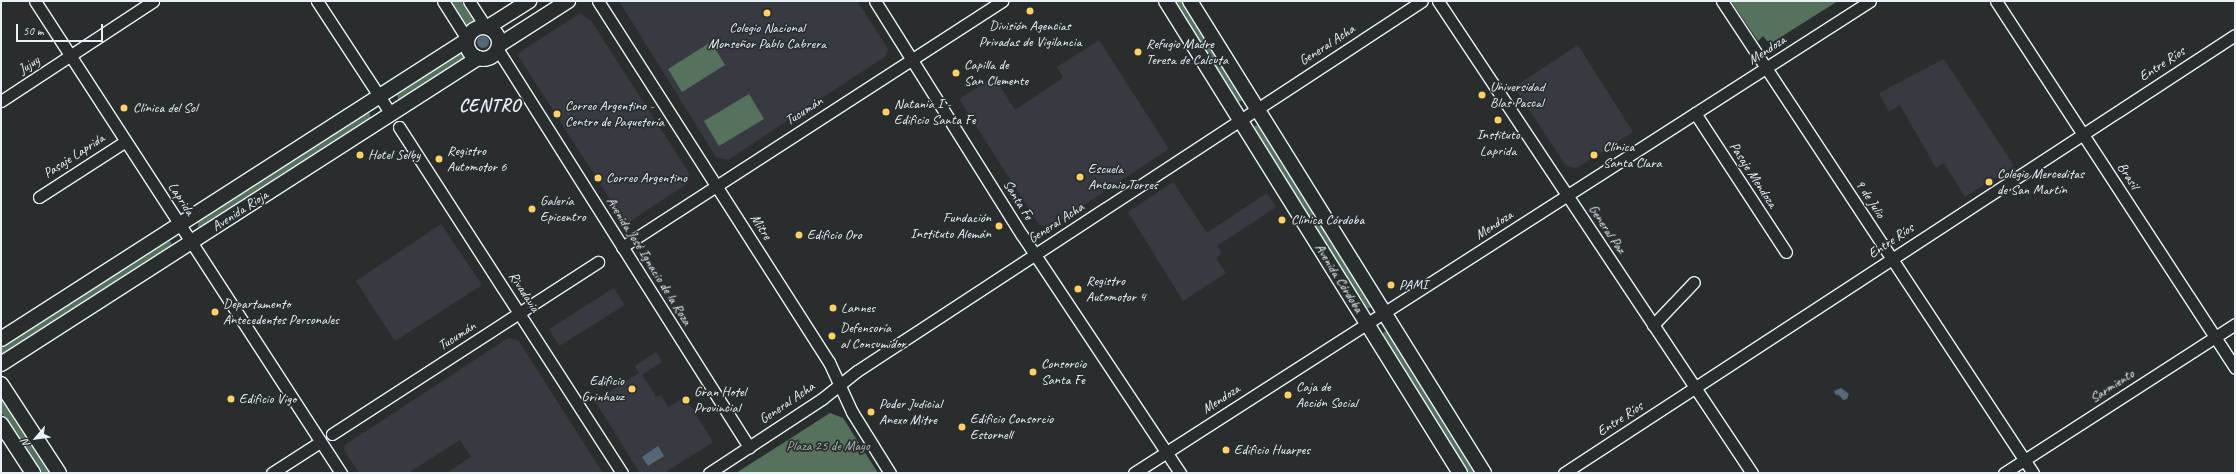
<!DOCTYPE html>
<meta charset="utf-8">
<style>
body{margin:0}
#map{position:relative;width:2236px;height:474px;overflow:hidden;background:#2a2d2e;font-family:Caveat,sans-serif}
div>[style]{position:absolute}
.built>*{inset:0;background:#383a41}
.green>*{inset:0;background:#57715f}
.water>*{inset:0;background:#566877}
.round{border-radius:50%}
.roads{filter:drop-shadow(1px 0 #e8f1f8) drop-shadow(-1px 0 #e8f1f8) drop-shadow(0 1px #e8f1f8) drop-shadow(0 -1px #e8f1f8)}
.minor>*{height:11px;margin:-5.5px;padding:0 5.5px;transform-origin:5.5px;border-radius:5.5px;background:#2a2d2e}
.major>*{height:14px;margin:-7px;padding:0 7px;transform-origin:7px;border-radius:7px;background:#2a2d2e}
.major>.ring{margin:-7px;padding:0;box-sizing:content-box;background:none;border:14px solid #2a2d2e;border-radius:50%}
.dots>*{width:11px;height:11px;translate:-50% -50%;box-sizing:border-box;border:2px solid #2a2d2e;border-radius:50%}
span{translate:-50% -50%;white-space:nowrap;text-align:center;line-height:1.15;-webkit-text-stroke:3.5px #2a2d2e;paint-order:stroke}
.poi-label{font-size:14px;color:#e8f1f8}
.left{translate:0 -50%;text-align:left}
.right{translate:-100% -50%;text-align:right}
.street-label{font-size:14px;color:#e8f1f8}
.park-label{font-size:14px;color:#a7b7b3}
.district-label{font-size:18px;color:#e8f1f8;font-weight:700;letter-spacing:1px}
.frame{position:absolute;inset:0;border:2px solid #e8f1f8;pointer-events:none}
.north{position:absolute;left:16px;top:418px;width:40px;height:40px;-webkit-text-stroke:3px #2a2d2e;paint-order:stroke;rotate:242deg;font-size:11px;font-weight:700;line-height:16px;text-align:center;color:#e8f1f8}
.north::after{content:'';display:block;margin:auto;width:14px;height:18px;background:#e8f1f8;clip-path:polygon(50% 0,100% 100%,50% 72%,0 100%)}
.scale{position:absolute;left:16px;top:24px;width:87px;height:18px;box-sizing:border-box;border:2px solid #e8f1f8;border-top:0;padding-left:5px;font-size:12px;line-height:14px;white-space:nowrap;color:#e8f1f8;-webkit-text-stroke:3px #2a2d2e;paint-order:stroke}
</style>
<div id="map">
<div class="built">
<i style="clip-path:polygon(619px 1px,857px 1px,888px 49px,886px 56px,728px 160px,716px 157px)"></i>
<i style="clip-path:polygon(580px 13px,592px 22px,689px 173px,688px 183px,626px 224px,517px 54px)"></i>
<i style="clip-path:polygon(1099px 40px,1169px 149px,1050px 227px,1039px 225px,959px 99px,994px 77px,1015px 110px,1063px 78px,1057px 67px)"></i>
<i style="clip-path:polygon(1578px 45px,1633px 132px,1577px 168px,1566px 166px,1514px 87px)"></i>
<i style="clip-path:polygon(1944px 59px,2014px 166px,1965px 197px,1944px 163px,1936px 168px,1900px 105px,1889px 112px,1879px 93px)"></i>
<i style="clip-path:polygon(1173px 182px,1207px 233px,1267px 193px,1276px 207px,1217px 246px,1222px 253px,1216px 258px,1226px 273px,1183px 301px,1128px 212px)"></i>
<i style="clip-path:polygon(441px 224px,482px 285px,395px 341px,356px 281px)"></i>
<i style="clip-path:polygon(614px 288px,625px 305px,559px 346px,549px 329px)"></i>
<i style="clip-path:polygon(508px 338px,518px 340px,603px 473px,447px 473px,471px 457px,460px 440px,408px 473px,359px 473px,344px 450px,345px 445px)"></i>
<i style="clip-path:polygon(656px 352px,662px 362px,642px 375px,653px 392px,656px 397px,661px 395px,668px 407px,685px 397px,713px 442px,664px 473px,640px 473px,595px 401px,639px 373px,635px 366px)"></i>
</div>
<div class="green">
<i style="clip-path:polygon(451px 1px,461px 1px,474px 21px,467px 26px)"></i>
<i style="clip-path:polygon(1173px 1px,1183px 1px,1243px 97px,1241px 101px,1236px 102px)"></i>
<i style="clip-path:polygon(1731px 1px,1838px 1px,1773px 42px,1767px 41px,1763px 36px,1758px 41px)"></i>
<i style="clip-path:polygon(711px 42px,725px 65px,682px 92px,668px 69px)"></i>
<i style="clip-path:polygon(461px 52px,465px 59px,400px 100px,398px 99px,397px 93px)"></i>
<i style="clip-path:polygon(749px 94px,764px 119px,719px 146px,704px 121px)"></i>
<i style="clip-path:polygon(367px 112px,370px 114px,371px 120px,200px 228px,198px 227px,198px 220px)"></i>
<i style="clip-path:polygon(1256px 125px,1260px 125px,1372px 304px,1370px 308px,1364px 308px,1253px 128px)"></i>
<i style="clip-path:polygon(167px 240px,171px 242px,172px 247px,4px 355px,1px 355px,1px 346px)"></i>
<i style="clip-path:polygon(1388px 331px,1477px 473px,1467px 473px,1382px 336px,1384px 332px)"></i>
<i style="clip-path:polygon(1px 396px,51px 473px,41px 473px,1px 412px)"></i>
<i style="clip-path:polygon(830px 413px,843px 418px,878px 473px,736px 473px)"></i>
</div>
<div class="water">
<i class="round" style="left:477px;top:36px;width:12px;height:12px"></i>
<i style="clip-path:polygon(1841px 388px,1849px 394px,1847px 399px,1843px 400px,1840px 396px,1835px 394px,1834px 391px)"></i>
<i style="clip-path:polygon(658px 446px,664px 456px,648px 466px,642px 457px)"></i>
</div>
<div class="roads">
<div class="minor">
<i style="left:35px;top:1px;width:563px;rotate:57.04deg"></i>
<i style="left:317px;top:1px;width:135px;rotate:56.8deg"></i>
<i style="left:443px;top:1px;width:45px;rotate:57.7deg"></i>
<i style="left:469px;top:1px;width:30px;rotate:57deg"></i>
<i style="left:598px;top:1px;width:429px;rotate:57.4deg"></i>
<i style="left:829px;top:362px;width:55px;rotate:65.3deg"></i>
<i style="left:852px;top:412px;width:72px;rotate:58.1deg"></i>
<i style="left:875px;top:1px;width:276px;rotate:57.9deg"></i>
<i style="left:1022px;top:235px;width:286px;rotate:56.4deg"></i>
<i style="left:1438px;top:1px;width:567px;rotate:56.37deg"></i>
<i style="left:1722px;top:1px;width:565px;rotate:56.62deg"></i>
<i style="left:1996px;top:1px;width:438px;rotate:56.9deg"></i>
<i style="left:498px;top:50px;width:470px;rotate:57.7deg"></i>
<i style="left:1px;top:101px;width:182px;rotate:-33.3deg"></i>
<i style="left:1695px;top:113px;width:166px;rotate:56.8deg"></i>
<i style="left:399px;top:127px;width:412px;rotate:57.2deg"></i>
<i style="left:39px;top:197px;width:103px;rotate:-32.8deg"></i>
<i style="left:622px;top:247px;width:453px;rotate:-32.9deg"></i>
<i style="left:1653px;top:325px;width:59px;rotate:-46.4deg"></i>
<i style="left:332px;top:434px;width:317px;rotate:-32.9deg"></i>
<i style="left:272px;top:473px;width:57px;rotate:-32.9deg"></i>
<i style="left:709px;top:473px;width:136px;rotate:-33.3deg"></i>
<i style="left:823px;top:398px;width:43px;rotate:-38.5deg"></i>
<i style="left:857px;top:371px;width:675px;rotate:-33.22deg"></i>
<i style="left:1134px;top:473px;width:874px;rotate:-32.67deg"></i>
<i style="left:1564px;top:473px;width:801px;rotate:-33.13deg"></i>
<i style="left:2004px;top:473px;width:275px;rotate:-32.8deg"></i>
</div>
<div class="major">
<i style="left:1166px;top:1px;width:556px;rotate:58.08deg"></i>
<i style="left:1190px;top:1px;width:556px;rotate:58.08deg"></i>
<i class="ring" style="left:467px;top:27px;width:18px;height:18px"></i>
<i style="left:488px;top:27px;width:49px;rotate:-32.4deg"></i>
<i style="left:499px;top:45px;width:82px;rotate:-32.5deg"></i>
<i style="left:1px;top:339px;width:554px;rotate:-32.69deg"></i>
<i style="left:1px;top:364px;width:567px;rotate:-32.68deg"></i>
<i style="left:1px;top:384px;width:106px;rotate:56.9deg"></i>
<i style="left:1px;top:424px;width:59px;rotate:56.9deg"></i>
</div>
</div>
<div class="dots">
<i style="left:1030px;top:11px;background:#ffd166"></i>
<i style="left:767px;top:13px;background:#ffd166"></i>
<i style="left:1138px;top:52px;background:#ffd166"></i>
<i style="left:956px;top:73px;background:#ffd166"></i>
<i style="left:1482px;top:95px;background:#ffd166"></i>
<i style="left:124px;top:108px;background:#ffd166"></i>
<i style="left:886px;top:112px;background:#ffd166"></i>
<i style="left:557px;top:114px;background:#ffd166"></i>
<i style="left:1498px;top:120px;background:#ffd166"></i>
<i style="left:360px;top:155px;background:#ffd166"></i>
<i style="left:1594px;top:155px;background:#ffd166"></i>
<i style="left:439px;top:159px;background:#ffd166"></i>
<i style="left:1080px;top:177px;background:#ffd166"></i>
<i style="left:598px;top:178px;background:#ffd166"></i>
<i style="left:1989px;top:182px;background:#ffd166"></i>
<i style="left:532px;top:209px;background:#ffd166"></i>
<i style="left:1282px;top:220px;background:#ffd166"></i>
<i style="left:999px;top:226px;background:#ffd166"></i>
<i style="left:799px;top:235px;background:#ffd166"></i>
<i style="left:1391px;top:285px;background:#ffd166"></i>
<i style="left:1078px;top:289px;background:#ffd166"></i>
<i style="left:833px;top:308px;background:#ffd166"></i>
<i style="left:215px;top:312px;background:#ffd166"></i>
<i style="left:832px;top:336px;background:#ffd166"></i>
<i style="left:1033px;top:372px;background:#ffd166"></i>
<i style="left:632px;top:389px;background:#ffd166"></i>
<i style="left:1288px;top:395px;background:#ffd166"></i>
<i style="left:231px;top:399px;background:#ffd166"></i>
<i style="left:686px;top:400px;background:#ffd166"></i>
<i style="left:871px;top:412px;background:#ffd166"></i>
<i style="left:962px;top:427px;background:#ffd166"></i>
<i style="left:1226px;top:450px;background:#ffd166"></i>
</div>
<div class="poi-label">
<span style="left:1030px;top:34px">División Agencias<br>Privadas de Vigilancia</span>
<span style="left:767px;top:36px">Colegio Nacional<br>Monseñor Pablo Cabrera</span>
<span class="left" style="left:1146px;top:52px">Refugio Madre<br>Teresa de Calcuta</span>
<span class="left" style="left:964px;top:73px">Capilla de<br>San Clemente</span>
<span class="left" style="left:1490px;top:95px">Universidad<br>Blas Pascal</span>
<span class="left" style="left:894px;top:112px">Natania I -<br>Edificio Santa Fe</span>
<span class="left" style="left:565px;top:114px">Correo Argentino -<br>Centro de Paquetería</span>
<span class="left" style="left:133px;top:108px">Clínica del Sol</span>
<span style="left:1498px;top:143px">Instituto<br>Laprida</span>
<span class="left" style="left:1603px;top:155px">Clínica<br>Santa Clara</span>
<span class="left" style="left:447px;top:159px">Registro<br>Automotor 6</span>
<span class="left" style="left:368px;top:155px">Hotel Selby</span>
<span class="left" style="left:1088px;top:177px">Escuela<br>Antonio Torres</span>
<span class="left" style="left:1997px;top:182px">Colegio Merceditas<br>de San Martín</span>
<span class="left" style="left:606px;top:178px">Correo Argentino</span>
<span class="left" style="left:540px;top:209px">Galería<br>Epicentro</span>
<span class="right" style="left:991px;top:226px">Fundación<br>Instituto Alemán</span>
<span class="left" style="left:1291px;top:220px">Clínica Córdoba</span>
<span class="left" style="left:807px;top:235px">Edificio Oro</span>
<span class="left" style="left:1086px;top:289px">Registro<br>Automotor 4</span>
<span class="left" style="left:1399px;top:285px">PAMI</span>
<span class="left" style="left:223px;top:312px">Departamento<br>Antecedentes Personales</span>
<span class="left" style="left:841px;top:308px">Lannes</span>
<span class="left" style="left:840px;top:336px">Defensoría<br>al Consumidor</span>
<span class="left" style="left:1041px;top:372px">Consorcio<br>Santa Fe</span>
<span class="right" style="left:624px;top:389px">Edificio<br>Grinhauz</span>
<span class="left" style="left:1296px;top:395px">Caja de<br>Acción Social</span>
<span class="left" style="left:694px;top:400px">Gran Hotel<br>Provincial</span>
<span class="left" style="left:239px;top:399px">Edificio Vigo</span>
<span class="left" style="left:879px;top:412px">Poder Judicial<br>Anexo Mitre</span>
<span class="left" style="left:970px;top:427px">Edificio Consorcio<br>Estornell</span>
<span class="left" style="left:1234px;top:450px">Edificio Huarpes</span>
</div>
<div class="street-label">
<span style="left:1327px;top:45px;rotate:-33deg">General Acha</span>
<span style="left:1767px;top:50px;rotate:-33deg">Mendoza</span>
<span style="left:2162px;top:64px;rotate:-33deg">Entre Ríos</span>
<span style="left:29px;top:65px;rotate:-33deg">Jujuy</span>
<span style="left:804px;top:111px;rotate:-33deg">Tucumán</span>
<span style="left:74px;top:156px;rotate:-33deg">Pasaje Laprida</span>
<span style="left:1753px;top:175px;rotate:57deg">Pasaje Mendoza</span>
<span style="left:2128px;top:176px;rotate:57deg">Brasil</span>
<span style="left:181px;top:199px;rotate:57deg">Laprida</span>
<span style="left:1870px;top:199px;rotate:57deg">9 de Julio</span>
<span style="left:1018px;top:200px;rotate:58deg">Santa Fe</span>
<span style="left:240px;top:211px;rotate:-33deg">Avenida Rioja</span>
<span style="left:1056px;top:223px;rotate:-33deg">General Acha</span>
<span style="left:1494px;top:225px;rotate:-33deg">Mendoza</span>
<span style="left:761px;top:227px;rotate:57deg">Mitre</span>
<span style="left:1607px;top:229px;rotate:56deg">General Paz</span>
<span style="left:1891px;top:241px;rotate:-34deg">Entre Ríos</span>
<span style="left:649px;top:261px;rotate:58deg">Avenida José Ignacio de la Roza</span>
<span style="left:1339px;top:278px;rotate:58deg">Avenida Córdoba</span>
<span style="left:524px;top:292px;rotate:57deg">Rivadavia</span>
<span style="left:457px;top:336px;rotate:-33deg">Tucumán</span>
<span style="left:2112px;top:386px;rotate:-33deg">Sarmiento</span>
<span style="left:1221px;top:399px;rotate:-33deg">Mendoza</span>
<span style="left:787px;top:403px;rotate:-34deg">General Acha</span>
<span style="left:1620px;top:419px;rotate:-33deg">Entre Ríos</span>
</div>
<div class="park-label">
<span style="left:828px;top:446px">Plaza 25 de Mayo</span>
</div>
<div class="district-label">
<span style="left:490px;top:105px">CENTRO</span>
</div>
<div class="frame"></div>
<div class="north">N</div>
<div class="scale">50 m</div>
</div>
